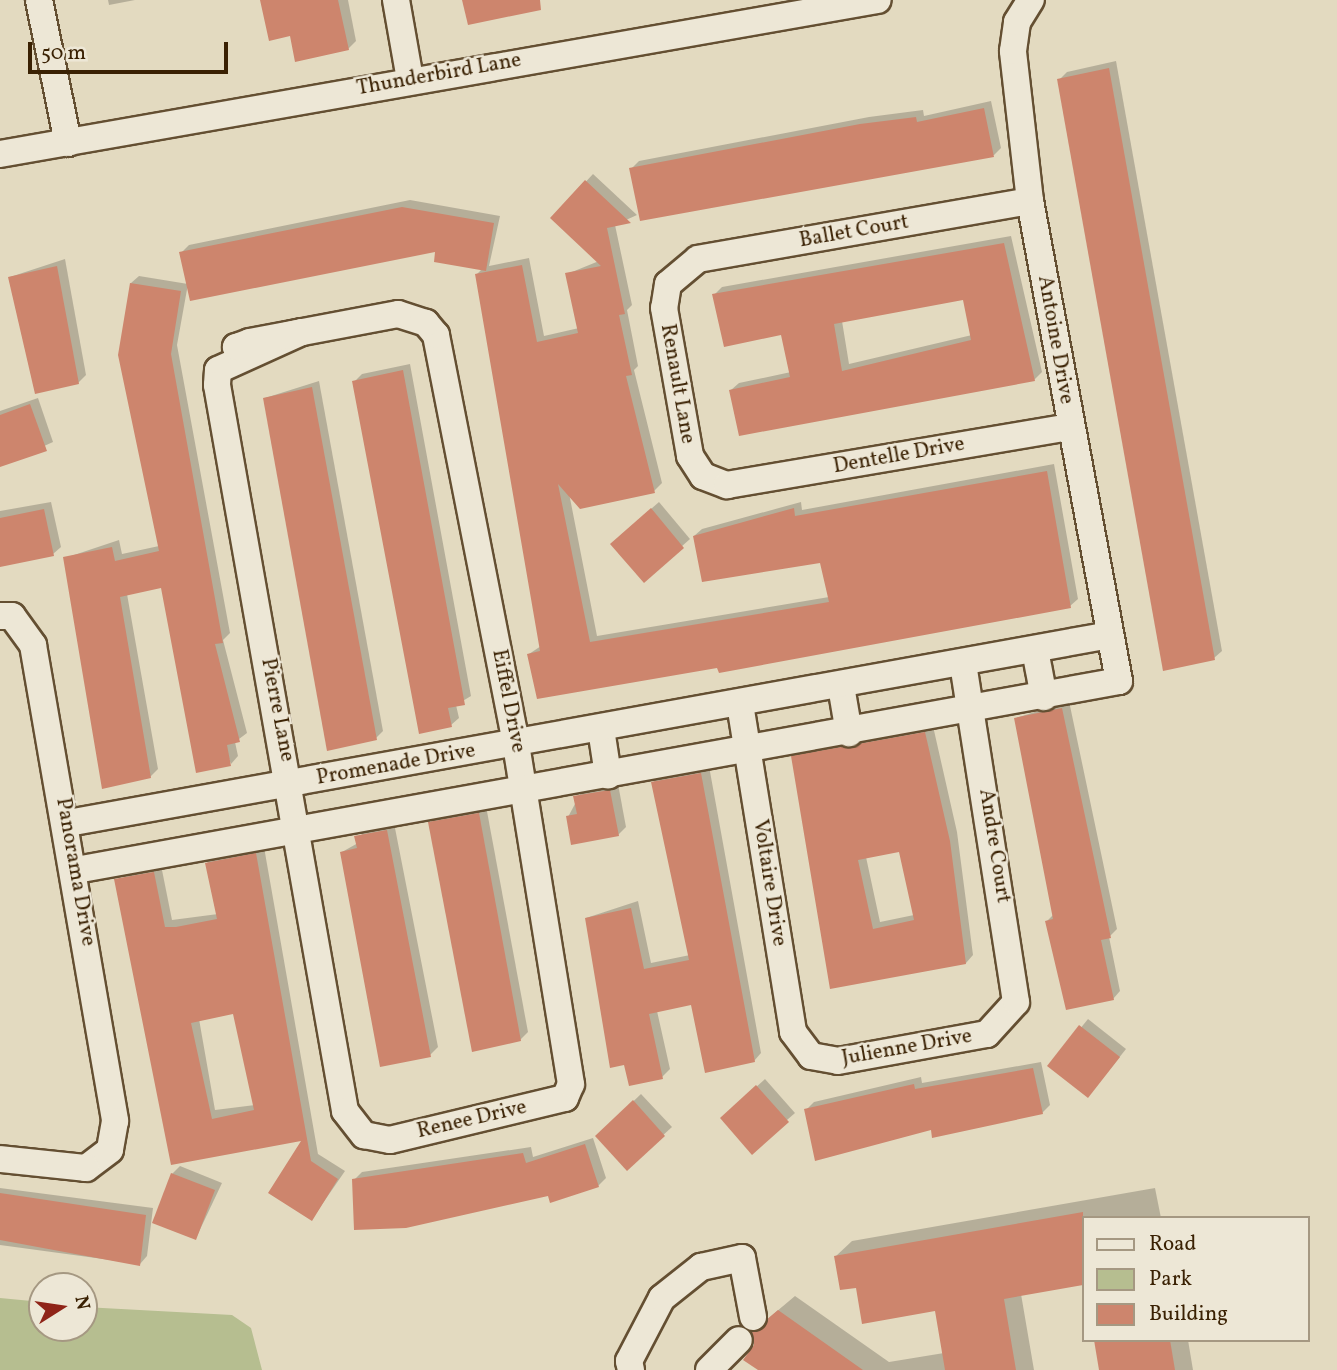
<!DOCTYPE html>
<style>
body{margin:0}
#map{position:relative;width:1337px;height:1370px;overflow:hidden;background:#e3dac0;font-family:Vollkorn,serif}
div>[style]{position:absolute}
.green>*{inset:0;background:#b6be90}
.shadow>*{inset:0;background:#0003}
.building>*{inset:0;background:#cd856d}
.roads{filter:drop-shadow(2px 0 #644f32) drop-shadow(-2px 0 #644f32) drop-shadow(0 2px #644f32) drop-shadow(0 -2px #644f32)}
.minor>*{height:26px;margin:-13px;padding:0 13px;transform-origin:13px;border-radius:13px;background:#ede7d6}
span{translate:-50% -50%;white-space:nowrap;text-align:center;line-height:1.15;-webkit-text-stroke:5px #ede7d6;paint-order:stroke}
.street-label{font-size:21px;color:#3a2103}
.legend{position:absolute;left:1082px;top:1216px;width:228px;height:126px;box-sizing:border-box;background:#ede7d6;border:2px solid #a59882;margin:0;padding:9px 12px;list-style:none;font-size:21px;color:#3a2103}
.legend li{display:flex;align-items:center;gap:14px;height:35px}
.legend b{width:35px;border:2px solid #a59882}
.north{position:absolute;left:28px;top:1272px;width:70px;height:70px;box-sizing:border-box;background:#ede7d6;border:2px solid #a59882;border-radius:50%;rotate:78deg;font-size:19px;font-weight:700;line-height:28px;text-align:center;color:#3a2103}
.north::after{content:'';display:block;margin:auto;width:24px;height:32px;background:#8f2418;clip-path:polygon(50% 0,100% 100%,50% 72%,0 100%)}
.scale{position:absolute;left:28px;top:42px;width:200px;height:32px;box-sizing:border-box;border:4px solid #3a2103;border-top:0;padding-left:9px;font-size:21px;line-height:24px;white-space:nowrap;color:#3a2103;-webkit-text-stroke:5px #ede7d6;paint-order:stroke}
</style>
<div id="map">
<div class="green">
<i style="clip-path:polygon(0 1298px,42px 1302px,42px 1328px,84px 1328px,84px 1307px,232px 1315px,251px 1328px,262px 1370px,0 1370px)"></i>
</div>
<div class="shadow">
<i style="clip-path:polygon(108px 0,135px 0,109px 5px)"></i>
<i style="clip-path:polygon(263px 0,348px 0,356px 41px,348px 49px)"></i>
<i style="clip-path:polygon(1116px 61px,1222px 651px,1214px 658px,1059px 80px,1067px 72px)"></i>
<i style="clip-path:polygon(991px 101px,1001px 148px,994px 155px,631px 169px,639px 161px,869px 117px,923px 110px,924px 116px)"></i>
<i style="clip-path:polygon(593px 174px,637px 215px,615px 225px,632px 305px,627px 310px,638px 366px,634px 370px,662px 483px,654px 491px,569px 493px,597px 636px,829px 597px,822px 561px,694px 536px,702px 529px,801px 502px,802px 510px,1054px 464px,1078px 599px,1070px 606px,719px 666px,529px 654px,541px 646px,477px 274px,482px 269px,437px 250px,188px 284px,177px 345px,230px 633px,223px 640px,247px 733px,235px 742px,238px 756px,231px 764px,163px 586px,127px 594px,158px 769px,150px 777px,65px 558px,119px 540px,122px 554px,159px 546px,131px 283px,139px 276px,188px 284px,181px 253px,189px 245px,410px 200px,500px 216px,489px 266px,529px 258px,544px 336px,579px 328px,567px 274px,599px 261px,552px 218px)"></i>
<i style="clip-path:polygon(evenodd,1011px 236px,1042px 372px,1034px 380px,731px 390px,739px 383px,791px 372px,782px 333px,714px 295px,722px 287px,1011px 236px,964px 298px,972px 335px,849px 364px,842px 321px,964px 298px)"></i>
<i style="clip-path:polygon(65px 259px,86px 375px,78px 383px,10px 277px)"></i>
<i style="clip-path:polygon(410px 364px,471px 696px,456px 705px,459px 718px,451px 725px,354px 382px,362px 374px)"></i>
<i style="clip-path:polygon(319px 381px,383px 731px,376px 738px,265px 398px)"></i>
<i style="clip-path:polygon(38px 398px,53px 442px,0 466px,0 411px)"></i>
<i style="clip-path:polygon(51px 502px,61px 547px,53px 554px,0 564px,0 511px)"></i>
<i style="clip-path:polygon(659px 502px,690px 539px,644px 580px,620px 536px)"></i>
<i style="clip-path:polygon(1069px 701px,1117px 929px,1109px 937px,1120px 991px,1113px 999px,1047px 921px,1054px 914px,1016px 718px)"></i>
<i style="clip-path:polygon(evenodd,933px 726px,957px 832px,973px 955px,966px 963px,831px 987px,793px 757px,801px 749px,933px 726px,900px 849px,914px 915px,880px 922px,866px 857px,900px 849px)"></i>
<i style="clip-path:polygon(709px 766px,761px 1053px,754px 1061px,692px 1003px,657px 1011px,670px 1069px,662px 1077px,586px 918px,638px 901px,651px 963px,690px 955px,653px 782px,661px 775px)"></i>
<i style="clip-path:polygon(618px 784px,626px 827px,618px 835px,568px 817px,583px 789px)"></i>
<i style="clip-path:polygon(486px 806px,528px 1032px,520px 1040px,430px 823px,437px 815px)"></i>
<i style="clip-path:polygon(394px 823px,438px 1047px,430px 1055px,342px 852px,358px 843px,364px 829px)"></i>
<i style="clip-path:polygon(evenodd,264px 847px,318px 1154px,345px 1171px,312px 1219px,305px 1139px,172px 1163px,116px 880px,161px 865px,172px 920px,218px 914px,207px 863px,215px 856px,264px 847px,234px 1012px,255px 1105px,215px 1110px,199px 1019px,234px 1012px)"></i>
<i style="clip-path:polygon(1088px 1019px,1126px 1049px,1095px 1088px,1050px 1066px)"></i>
<i style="clip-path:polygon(1041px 1062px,1050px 1105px,1042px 1113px,932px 1128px,806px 1110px,814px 1102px,921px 1077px,922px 1083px)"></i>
<i style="clip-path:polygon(765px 1079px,795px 1113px,787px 1120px,729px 1111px)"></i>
<i style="clip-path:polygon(641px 1094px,672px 1127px,627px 1168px,597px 1136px)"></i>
<i style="clip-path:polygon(593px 1138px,606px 1178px,598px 1186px,549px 1194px,354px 1180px,362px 1172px,531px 1147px,533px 1157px)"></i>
<i style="clip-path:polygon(180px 1166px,222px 1183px,196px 1238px,172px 1174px)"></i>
<i style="clip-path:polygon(0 1188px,153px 1208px,147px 1256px,140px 1264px,0 1245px)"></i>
<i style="clip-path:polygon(1155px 1188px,1161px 1218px,1083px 1218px,1083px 1283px,1021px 1294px,1034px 1370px,761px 1370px,756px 1345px,770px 1317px,795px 1296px,889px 1362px,944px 1353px,936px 1309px,857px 1286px,836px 1256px,852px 1241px)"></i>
<i style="clip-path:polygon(1096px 1340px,1188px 1340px,1193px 1370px,1101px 1370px)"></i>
</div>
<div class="building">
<i style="clip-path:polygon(260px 0,338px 0,349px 50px,295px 62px,290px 36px,269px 41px)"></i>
<i style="clip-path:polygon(462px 0,540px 0,541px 10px,468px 25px)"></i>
<i style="clip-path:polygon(1109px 68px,1215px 660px,1163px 671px,1057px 79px)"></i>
<i style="clip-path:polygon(984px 108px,994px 157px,640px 221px,629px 168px,860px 124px,916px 117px,917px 122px)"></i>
<i style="clip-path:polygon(585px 180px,631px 223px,607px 228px,625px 314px,619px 315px,632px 375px,626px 376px,655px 493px,580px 509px,558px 484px,590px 642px,829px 602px,820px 563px,702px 582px,693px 536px,794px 508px,795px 516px,1047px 471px,1071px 608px,719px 673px,717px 668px,537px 699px,527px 654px,540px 651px,475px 274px,522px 265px,537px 342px,578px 333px,565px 273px,601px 266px,550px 218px)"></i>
<i style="clip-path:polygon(402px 207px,494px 223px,486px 271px,434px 262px,435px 252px,190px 301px,179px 252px)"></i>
<i style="clip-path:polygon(evenodd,1004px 243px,1035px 381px,739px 436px,729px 390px,790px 377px,781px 335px,724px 347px,712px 294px,1004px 243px,963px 300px,971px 340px,842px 371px,834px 324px,963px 300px)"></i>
<i style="clip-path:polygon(57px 266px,79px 384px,35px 394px,8px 277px)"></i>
<i style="clip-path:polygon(130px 283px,181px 291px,171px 354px,223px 643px,215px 644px,240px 742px,227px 745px,231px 766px,196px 773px,161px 588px,120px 597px,151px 778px,102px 789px,63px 557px,112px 547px,115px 561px,159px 551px,118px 355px)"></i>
<i style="clip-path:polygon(403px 370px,465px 705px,448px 708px,452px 727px,419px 734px,352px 381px)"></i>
<i style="clip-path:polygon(312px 387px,377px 740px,327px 751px,263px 398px)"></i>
<i style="clip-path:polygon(30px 404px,47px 451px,0 467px,0 415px)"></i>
<i style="clip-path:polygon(651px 508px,684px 548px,644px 583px,610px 544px)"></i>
<i style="clip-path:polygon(44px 509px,54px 556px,0 567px,0 518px)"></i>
<i style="clip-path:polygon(1062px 708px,1111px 938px,1101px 940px,1114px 1000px,1066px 1010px,1045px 921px,1053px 919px,1014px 718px)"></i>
<i style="clip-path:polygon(evenodd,925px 732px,950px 841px,966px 964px,830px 989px,791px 756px,925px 732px,899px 852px,914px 920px,873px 929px,858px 860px,899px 852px)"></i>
<i style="clip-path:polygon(701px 773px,755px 1062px,705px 1073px,691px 1005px,649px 1014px,663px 1079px,629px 1086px,624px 1065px,610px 1068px,585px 918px,631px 908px,644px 969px,689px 960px,651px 782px)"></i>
<i style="clip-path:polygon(610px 790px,619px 836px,571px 845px,566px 816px,577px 814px,573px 796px)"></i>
<i style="clip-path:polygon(479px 813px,521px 1041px,472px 1052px,428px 822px)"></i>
<i style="clip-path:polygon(387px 830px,431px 1057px,380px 1067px,340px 852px,357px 848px,354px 836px)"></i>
<i style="clip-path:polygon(evenodd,256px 853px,311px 1161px,338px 1179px,312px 1221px,268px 1193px,301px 1141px,171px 1165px,114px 879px,154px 872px,165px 927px,176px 927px,217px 919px,205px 863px,256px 853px,233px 1014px,254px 1110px,212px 1119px,191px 1023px,233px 1014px)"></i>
<i style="clip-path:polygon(1079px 1025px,1120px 1057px,1088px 1098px,1047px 1066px)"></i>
<i style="clip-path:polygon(1033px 1068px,1043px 1114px,932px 1138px,931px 1130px,815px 1161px,804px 1109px,914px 1084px,915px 1089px)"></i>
<i style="clip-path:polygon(756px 1085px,789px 1122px,752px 1155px,720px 1118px)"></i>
<i style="clip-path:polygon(633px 1100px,665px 1136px,627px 1171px,595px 1136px)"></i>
<i style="clip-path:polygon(585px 1144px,599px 1187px,550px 1203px,548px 1196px,406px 1228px,354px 1230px,352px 1179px,523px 1153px,526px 1163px)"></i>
<i style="clip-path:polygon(171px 1173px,215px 1190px,196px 1240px,152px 1223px)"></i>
<i style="clip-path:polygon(0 1193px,146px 1215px,140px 1266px,0 1240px)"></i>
<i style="clip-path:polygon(1083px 1212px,1083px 1285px,1004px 1299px,1016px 1370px,945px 1370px,935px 1311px,862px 1324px,856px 1288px,840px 1290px,834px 1256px)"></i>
<i style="clip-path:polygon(778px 1310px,863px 1370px,758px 1370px,743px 1360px,754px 1345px,752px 1332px)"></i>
<i style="clip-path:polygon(1094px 1340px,1170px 1340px,1175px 1370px,1099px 1370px)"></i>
</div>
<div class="roads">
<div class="minor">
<i style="left:39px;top:0;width:146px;rotate:78.5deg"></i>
<i style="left:396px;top:0;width:80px;rotate:80deg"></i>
<i style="left:0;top:154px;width:891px;rotate:-9.95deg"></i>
<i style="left:1030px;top:201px;width:337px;rotate:170.1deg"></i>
<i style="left:698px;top:259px;width:39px;rotate:140deg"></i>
<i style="left:668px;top:284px;width:24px;rotate:99deg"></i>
<i style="left:664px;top:308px;width:150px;rotate:80deg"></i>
<i style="left:690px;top:456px;width:24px;rotate:57deg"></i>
<i style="left:703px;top:476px;width:26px;rotate:21deg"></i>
<i style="left:727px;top:485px;width:348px;rotate:-9.6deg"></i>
<i style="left:302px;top:332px;width:92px;rotate:155.7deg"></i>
<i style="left:218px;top:370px;width:15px;rotate:94deg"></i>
<i style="left:217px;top:385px;width:737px;rotate:80deg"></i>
<i style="left:345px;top:1111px;width:31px;rotate:52deg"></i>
<i style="left:364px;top:1135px;width:26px;rotate:11deg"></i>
<i style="left:390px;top:1140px;width:180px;rotate:-13.5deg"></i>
<i style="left:565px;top:1098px;width:15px;rotate:-67deg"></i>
<i style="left:571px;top:1084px;width:345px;rotate:-99.2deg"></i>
<i style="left:516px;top:743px;width:416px;rotate:-101.1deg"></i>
<i style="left:436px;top:335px;width:16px;rotate:-130deg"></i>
<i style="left:426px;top:323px;width:29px;rotate:-162deg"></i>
<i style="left:398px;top:314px;width:151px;rotate:169.3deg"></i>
<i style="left:250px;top:342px;width:15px;rotate:160deg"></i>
<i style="left:236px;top:347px;width:68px;rotate:-12.8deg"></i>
<i style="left:0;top:616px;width:12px"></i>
<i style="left:12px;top:616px;width:36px;rotate:54deg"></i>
<i style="left:33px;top:645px;width:483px;rotate:80.2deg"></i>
<i style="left:115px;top:1121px;width:29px;rotate:100deg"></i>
<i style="left:110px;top:1150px;width:30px;rotate:143deg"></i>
<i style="left:86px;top:1168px;width:86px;rotate:-174deg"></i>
<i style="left:1035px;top:650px;width:48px;rotate:79.2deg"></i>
<i style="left:841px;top:686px;width:48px;rotate:80.3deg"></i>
<i style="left:740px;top:704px;width:332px;rotate:80.8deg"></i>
<i style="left:793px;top:1032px;width:30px;rotate:53deg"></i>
<i style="left:811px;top:1056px;width:27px;rotate:10deg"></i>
<i style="left:838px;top:1061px;width:151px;rotate:-10.3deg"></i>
<i style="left:987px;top:1034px;width:43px;rotate:-47.8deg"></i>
<i style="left:1016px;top:1002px;width:341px;rotate:-98.9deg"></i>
<i style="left:601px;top:729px;width:47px;rotate:81.3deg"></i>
<i style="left:68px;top:823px;width:1059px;rotate:-10.23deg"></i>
<i style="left:76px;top:870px;width:1060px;rotate:-10.27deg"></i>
<i style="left:1119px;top:681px;width:488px;rotate:-100.5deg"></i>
<i style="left:1030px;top:201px;width:151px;rotate:-96.5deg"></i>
<i style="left:1013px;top:51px;width:29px;rotate:-82deg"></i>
<i style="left:1017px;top:22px;width:26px;rotate:-58deg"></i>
<i style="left:631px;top:1370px;width:9px;rotate:-103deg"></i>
<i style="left:629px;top:1361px;width:71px;rotate:-62.4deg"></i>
<i style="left:662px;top:1298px;width:50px;rotate:-38.5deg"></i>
<i style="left:701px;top:1267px;width:42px;rotate:-12.4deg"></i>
<i style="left:742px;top:1258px;width:60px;rotate:79.4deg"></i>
<i style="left:709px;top:1370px;width:42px;rotate:-45deg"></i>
</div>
</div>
<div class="street-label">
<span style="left:439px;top:75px;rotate:-10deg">Thunderbird Lane</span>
<span style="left:854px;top:232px;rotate:-10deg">Ballet Court</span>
<span style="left:1055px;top:340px;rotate:80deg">Antoine Drive</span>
<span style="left:677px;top:384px;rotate:80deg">Renault Lane</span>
<span style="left:899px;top:456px;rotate:-10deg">Dentelle Drive</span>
<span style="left:508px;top:701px;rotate:79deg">Eiffel Drive</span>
<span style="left:277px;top:710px;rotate:79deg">Pierre Lane</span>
<span style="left:396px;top:765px;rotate:-10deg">Promenade Drive</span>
<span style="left:994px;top:846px;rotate:81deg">Andre Court</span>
<span style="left:75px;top:872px;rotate:80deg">Panorama Drive</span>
<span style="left:769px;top:883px;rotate:81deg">Voltaire Drive</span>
<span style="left:907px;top:1048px;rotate:-10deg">Julienne Drive</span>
<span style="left:472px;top:1120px;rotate:-13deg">Renee Drive</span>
</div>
<ul class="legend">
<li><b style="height:9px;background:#ede7d6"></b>Road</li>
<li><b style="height:19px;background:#b6be90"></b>Park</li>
<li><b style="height:19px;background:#cd856d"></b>Building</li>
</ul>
<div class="north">N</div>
<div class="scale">50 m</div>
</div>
